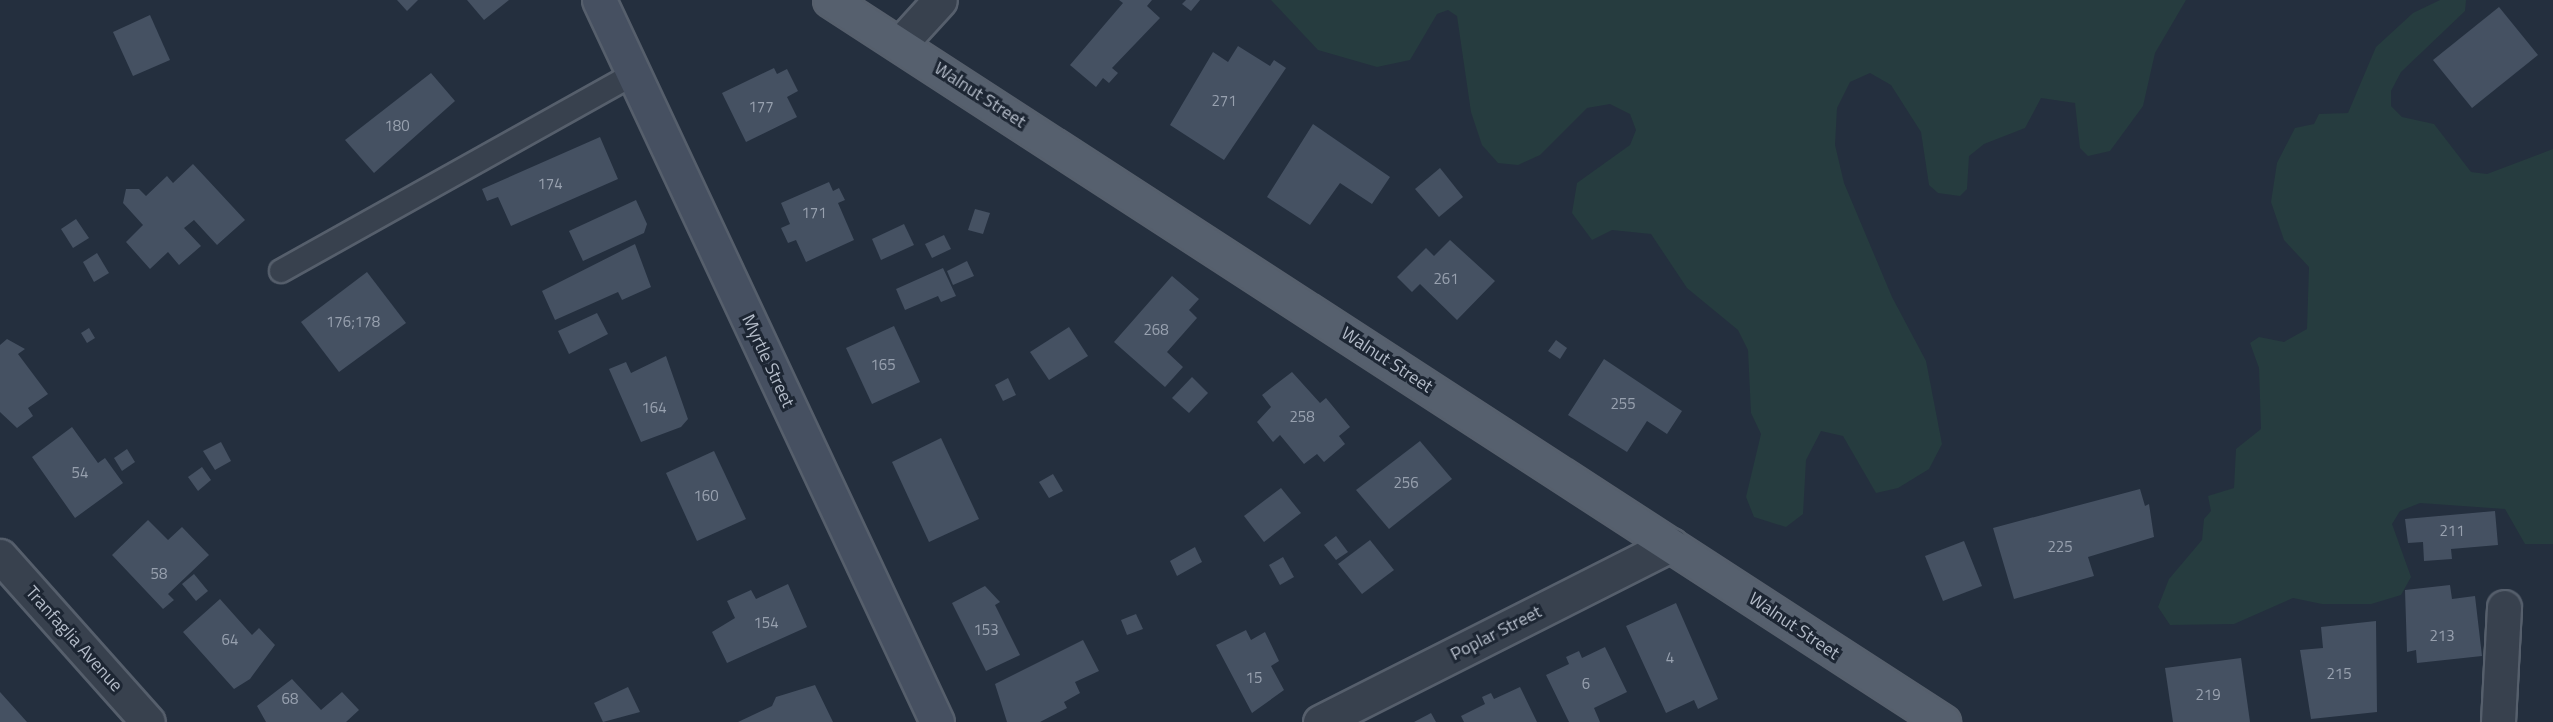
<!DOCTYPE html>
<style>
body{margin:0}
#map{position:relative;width:2553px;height:722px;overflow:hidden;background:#242f3e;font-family:"Titillium Web",sans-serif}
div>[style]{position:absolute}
.green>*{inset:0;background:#263c3f}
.building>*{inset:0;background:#455162}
.roads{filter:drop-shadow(2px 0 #565f6c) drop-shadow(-2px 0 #565f6c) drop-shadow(0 2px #565f6c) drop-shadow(0 -2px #565f6c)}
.lane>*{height:22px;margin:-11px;padding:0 11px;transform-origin:11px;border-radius:11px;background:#38414e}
.street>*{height:33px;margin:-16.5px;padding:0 16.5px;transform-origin:16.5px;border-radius:16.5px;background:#38414e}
.secondary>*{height:33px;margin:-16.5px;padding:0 16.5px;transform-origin:16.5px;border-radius:16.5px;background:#465061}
.primary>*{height:33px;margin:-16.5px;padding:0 16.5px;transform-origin:16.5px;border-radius:16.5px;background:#56606e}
span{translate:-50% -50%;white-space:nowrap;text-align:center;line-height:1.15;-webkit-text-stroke:6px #1d2633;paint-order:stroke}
.number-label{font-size:15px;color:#98a1af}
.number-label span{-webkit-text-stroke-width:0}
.street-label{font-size:18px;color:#b4bcc9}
</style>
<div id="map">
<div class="green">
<i style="clip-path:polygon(1271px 0,2186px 0,2155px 53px,2143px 106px,2110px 151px,2088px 156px,2080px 148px,2075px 103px,2041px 98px,2025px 128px,1984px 144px,1969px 156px,1967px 189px,1960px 196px,1938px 193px,1929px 185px,1921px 132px,1891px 85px,1870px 73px,1850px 82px,1837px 108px,1835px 145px,1844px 183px,1892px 297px,1926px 361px,1942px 444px,1929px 469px,1898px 488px,1876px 493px,1843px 436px,1821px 431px,1806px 460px,1803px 514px,1786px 527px,1754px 517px,1746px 497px,1761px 434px,1751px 413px,1748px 350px,1738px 330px,1687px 288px,1651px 234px,1612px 230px,1592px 240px,1572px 213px,1577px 183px,1630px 145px,1636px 130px,1630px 114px,1610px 104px,1587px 108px,1540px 155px,1518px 165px,1498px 163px,1482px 145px,1471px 112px,1457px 16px,1448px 10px,1437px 14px,1410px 60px,1377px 67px,1318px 50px)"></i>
<i style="clip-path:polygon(2440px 0,2466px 0,2465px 11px,2401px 72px,2391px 91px,2391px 106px,2402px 117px,2434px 124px,2471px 172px,2487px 174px,2553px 149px,2553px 544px,2525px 544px,2505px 509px,2420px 503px,2400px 511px,2392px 524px,2411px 577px,2401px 595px,2371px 604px,2322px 604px,2293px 598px,2234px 624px,2170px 625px,2158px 607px,2169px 579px,2202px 540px,2204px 519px,2211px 511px,2208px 496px,2234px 488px,2236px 449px,2261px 429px,2259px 368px,2250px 343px,2259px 337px,2284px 342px,2307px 329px,2309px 267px,2284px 240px,2271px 202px,2277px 163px,2295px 128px,2314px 124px,2319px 114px,2348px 113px,2376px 47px,2413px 13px)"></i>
</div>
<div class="building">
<i style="clip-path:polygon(397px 0,418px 0,407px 11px)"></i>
<i style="clip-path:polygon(467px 0,509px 0,484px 20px)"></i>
<i style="clip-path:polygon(1119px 0,1152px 0,1147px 6px,1160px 18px,1112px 68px,1118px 73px,1109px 83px,1103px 78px,1096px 87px,1070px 65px,1123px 3px)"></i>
<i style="clip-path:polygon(1186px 0,1200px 0,1191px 11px,1182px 4px)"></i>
<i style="clip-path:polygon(2499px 7px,2538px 55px,2472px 108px,2433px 60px)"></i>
<i style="clip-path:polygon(150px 15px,170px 60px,133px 76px,113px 32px)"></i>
<i style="clip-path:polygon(1238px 46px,1270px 66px,1274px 60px,1286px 68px,1224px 160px,1170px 125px,1213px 52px,1228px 62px)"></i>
<i style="clip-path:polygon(774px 68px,777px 74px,787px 69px,798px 91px,787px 97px,797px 117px,746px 142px,722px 93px)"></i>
<i style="clip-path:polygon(431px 73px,455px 101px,374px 173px,345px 140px)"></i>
<i style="clip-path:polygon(1313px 124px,1390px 177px,1372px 204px,1340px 183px,1310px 225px,1267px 197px)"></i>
<i style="clip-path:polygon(600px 137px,618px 179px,511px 226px,498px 197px,487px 201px,482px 189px)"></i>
<i style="clip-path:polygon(193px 164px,245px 220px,217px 245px,194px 220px,184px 228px,201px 246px,179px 265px,168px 252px,150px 269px,126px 242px,143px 225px,123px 203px,126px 189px,139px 189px,146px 196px,167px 176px,173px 183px)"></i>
<i style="clip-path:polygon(1440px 168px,1463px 197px,1439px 217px,1415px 189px)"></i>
<i style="clip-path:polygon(829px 182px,833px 191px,839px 188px,845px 200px,838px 203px,854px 240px,806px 262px,796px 240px,788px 243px,781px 228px,790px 224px,781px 203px)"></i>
<i style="clip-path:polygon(636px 200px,647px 224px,644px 233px,583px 261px,569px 231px)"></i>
<i style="clip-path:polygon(975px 209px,990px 213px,983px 234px,968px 230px)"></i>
<i style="clip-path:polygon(76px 219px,89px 238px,73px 248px,61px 229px)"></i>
<i style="clip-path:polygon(904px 224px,914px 245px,881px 260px,872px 239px)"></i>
<i style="clip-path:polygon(944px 235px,951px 249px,932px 258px,925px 244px)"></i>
<i style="clip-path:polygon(1450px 240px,1495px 281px,1457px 320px,1420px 284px,1412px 292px,1397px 277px,1426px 248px,1434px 256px)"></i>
<i style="clip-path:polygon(635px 244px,651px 287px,622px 300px,618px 292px,555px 320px,542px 291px)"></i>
<i style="clip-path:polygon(97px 253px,109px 273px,94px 282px,83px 262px)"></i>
<i style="clip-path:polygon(967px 261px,974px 276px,953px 285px,947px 271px)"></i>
<i style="clip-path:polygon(943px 268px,956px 296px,941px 302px,938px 296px,905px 310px,896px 289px)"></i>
<i style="clip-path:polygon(367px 272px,406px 323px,339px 372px,301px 322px)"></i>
<i style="clip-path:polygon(1172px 276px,1199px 299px,1189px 310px,1197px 318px,1167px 352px,1183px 367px,1165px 387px,1114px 342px)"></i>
<i style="clip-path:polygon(597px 313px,608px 334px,569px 354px,558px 331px)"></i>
<i style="clip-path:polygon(894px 326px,920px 382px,872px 404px,846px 348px)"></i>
<i style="clip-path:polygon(1069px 327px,1088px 356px,1049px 380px,1030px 352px)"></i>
<i style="clip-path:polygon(89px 328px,95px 338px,87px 343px,81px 333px)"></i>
<i style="clip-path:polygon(7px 339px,25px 349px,18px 354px,48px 394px,28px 408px,33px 416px,17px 428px,0 412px,0 345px)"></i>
<i style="clip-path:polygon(1556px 340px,1567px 348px,1560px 359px,1548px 351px)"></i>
<i style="clip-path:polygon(666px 356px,688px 419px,681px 427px,641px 442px,609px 369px,626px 362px,631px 373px)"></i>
<i style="clip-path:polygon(1604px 359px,1682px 411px,1667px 434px,1647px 421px,1627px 452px,1568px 415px)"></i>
<i style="clip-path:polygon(1292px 372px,1320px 403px,1326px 398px,1350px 427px,1339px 436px,1345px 444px,1324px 462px,1317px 454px,1304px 464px,1280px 435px,1273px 442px,1257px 422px,1271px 407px,1262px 395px)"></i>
<i style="clip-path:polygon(1192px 377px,1208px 393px,1189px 413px,1172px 398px)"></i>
<i style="clip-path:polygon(1008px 378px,1016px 395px,1003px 401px,995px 385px)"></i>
<i style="clip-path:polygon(72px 427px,98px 463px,105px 458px,123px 483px,75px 518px,32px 457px)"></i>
<i style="clip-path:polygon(941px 438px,979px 519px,929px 542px,892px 462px)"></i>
<i style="clip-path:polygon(1420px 441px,1452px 479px,1389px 529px,1356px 490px)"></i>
<i style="clip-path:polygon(221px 442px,231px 461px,215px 470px,203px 451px)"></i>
<i style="clip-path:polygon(127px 449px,135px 462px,122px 471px,114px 458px)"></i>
<i style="clip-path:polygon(714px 451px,746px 519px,697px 541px,666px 473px)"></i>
<i style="clip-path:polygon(202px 467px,211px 480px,198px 491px,188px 477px)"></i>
<i style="clip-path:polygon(1053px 474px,1063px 491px,1049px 498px,1039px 482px)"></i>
<i style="clip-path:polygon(1281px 488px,1301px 513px,1264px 542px,1244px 516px)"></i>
<i style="clip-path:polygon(2140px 489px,2145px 506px,2149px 504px,2154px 537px,2088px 557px,2094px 576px,2014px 599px,1993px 528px)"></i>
<i style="clip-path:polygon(2495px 511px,2498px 545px,2451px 549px,2452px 559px,2424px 561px,2423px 542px,2408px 543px,2405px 519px)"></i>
<i style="clip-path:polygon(148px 520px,168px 540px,182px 527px,209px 555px,168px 594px,174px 600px,163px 609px,112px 555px)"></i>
<i style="clip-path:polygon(1336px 536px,1348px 552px,1336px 560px,1324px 545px)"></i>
<i style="clip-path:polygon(1370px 540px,1394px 570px,1362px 594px,1338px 564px)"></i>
<i style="clip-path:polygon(1964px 541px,1982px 586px,1943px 601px,1925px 556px)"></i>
<i style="clip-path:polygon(1195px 547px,1202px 562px,1177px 576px,1170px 561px)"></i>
<i style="clip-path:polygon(1283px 557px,1294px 577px,1280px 585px,1269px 565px)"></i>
<i style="clip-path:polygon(194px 574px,208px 591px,196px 601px,182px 584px)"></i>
<i style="clip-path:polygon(788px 584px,807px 627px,727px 663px,712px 632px,735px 618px,727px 601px,751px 590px,756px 599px)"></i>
<i style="clip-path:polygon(2450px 585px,2452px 599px,2475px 596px,2482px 656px,2417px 663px,2416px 650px,2407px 652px,2405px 590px)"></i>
<i style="clip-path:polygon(985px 586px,1000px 602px,995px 605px,1020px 655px,986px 671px,952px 603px)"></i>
<i style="clip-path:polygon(220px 599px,252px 635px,259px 628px,275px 645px,250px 679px,234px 689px,183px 632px)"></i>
<i style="clip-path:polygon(1676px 603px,1718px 699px,1698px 709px,1694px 700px,1666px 713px,1626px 626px)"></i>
<i style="clip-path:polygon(1136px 614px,1143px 629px,1127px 635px,1121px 620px)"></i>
<i style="clip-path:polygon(2376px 621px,2377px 712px,2311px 719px,2300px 650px,2323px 648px,2321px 627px)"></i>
<i style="clip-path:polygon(1246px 630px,1251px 640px,1265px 632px,1279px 661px,1271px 666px,1284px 690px,1252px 713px,1216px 645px)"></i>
<i style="clip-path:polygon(1083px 640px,1099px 671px,1075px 682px,1080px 693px,1064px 702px,1067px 708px,1040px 722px,1007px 722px,995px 684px)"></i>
<i style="clip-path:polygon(1605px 647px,1627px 692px,1594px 708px,1600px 722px,1569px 722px,1546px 675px,1569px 664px,1566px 657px,1579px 651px,1582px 658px)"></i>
<i style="clip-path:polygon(2241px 658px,2250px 722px,2173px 722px,2165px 668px)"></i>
<i style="clip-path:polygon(292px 679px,321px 710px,342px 692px,359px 710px,346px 722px,266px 722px,257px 706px)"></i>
<i style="clip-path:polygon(815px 685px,833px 722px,738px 722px,772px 706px,776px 697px)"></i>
<i style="clip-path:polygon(628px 687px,640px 712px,603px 722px,594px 703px)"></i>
<i style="clip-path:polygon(1520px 687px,1537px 722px,1464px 722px,1461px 716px,1485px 704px,1482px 697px,1491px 693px,1494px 699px)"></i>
<i style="clip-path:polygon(0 692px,27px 722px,0 722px)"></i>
<i style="clip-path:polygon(1431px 713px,1436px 722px,1414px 722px)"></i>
</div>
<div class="roads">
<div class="lane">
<i style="left:281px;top:271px;width:403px;rotate:-29.2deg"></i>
</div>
<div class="street">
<i style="left:900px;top:44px;width:59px;rotate:-47.7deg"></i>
<i style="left:0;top:556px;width:222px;rotate:48.3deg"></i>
<i style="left:1320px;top:722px;width:393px;rotate:-26.8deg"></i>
<i style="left:2498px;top:722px;width:115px;rotate:-87deg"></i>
</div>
<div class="secondary">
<i style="left:599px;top:0;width:797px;rotate:64.91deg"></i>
</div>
<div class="primary">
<i style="left:830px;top:0;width:1327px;rotate:32.97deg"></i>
</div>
</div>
<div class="number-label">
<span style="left:1224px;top:101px">271</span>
<span style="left:761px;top:107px">177</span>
<span style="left:397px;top:126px">180</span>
<span style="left:550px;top:184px">174</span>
<span style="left:814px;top:213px">171</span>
<span style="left:1446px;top:279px">261</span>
<span style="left:353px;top:322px">176;178</span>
<span style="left:1156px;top:330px">268</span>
<span style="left:883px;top:365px">165</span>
<span style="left:1623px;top:404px">255</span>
<span style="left:654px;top:408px">164</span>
<span style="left:1302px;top:417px">258</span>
<span style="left:80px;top:473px">54</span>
<span style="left:1406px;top:483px">256</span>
<span style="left:706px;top:496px">160</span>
<span style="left:2452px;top:531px">211</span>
<span style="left:2060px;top:547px">225</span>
<span style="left:159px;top:574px">58</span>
<span style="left:766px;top:623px">154</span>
<span style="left:986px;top:630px">153</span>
<span style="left:2442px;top:636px">213</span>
<span style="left:230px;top:640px">64</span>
<span style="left:1670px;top:658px">4</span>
<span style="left:2339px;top:674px">215</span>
<span style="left:1254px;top:678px">15</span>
<span style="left:1586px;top:684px">6</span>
<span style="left:2208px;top:695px">219</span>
<span style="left:290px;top:699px">68</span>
</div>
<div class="street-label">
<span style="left:980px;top:95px;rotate:33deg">Walnut Street</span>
<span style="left:1387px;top:360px;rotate:33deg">Walnut Street</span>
<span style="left:768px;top:361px;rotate:65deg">Myrtle Street</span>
<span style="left:1794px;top:626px;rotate:34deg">Walnut Street</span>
<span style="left:1496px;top:633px;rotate:-27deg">Poplar Street</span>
<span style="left:74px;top:639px;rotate:48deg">Tranfaglia Avenue</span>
</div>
</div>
